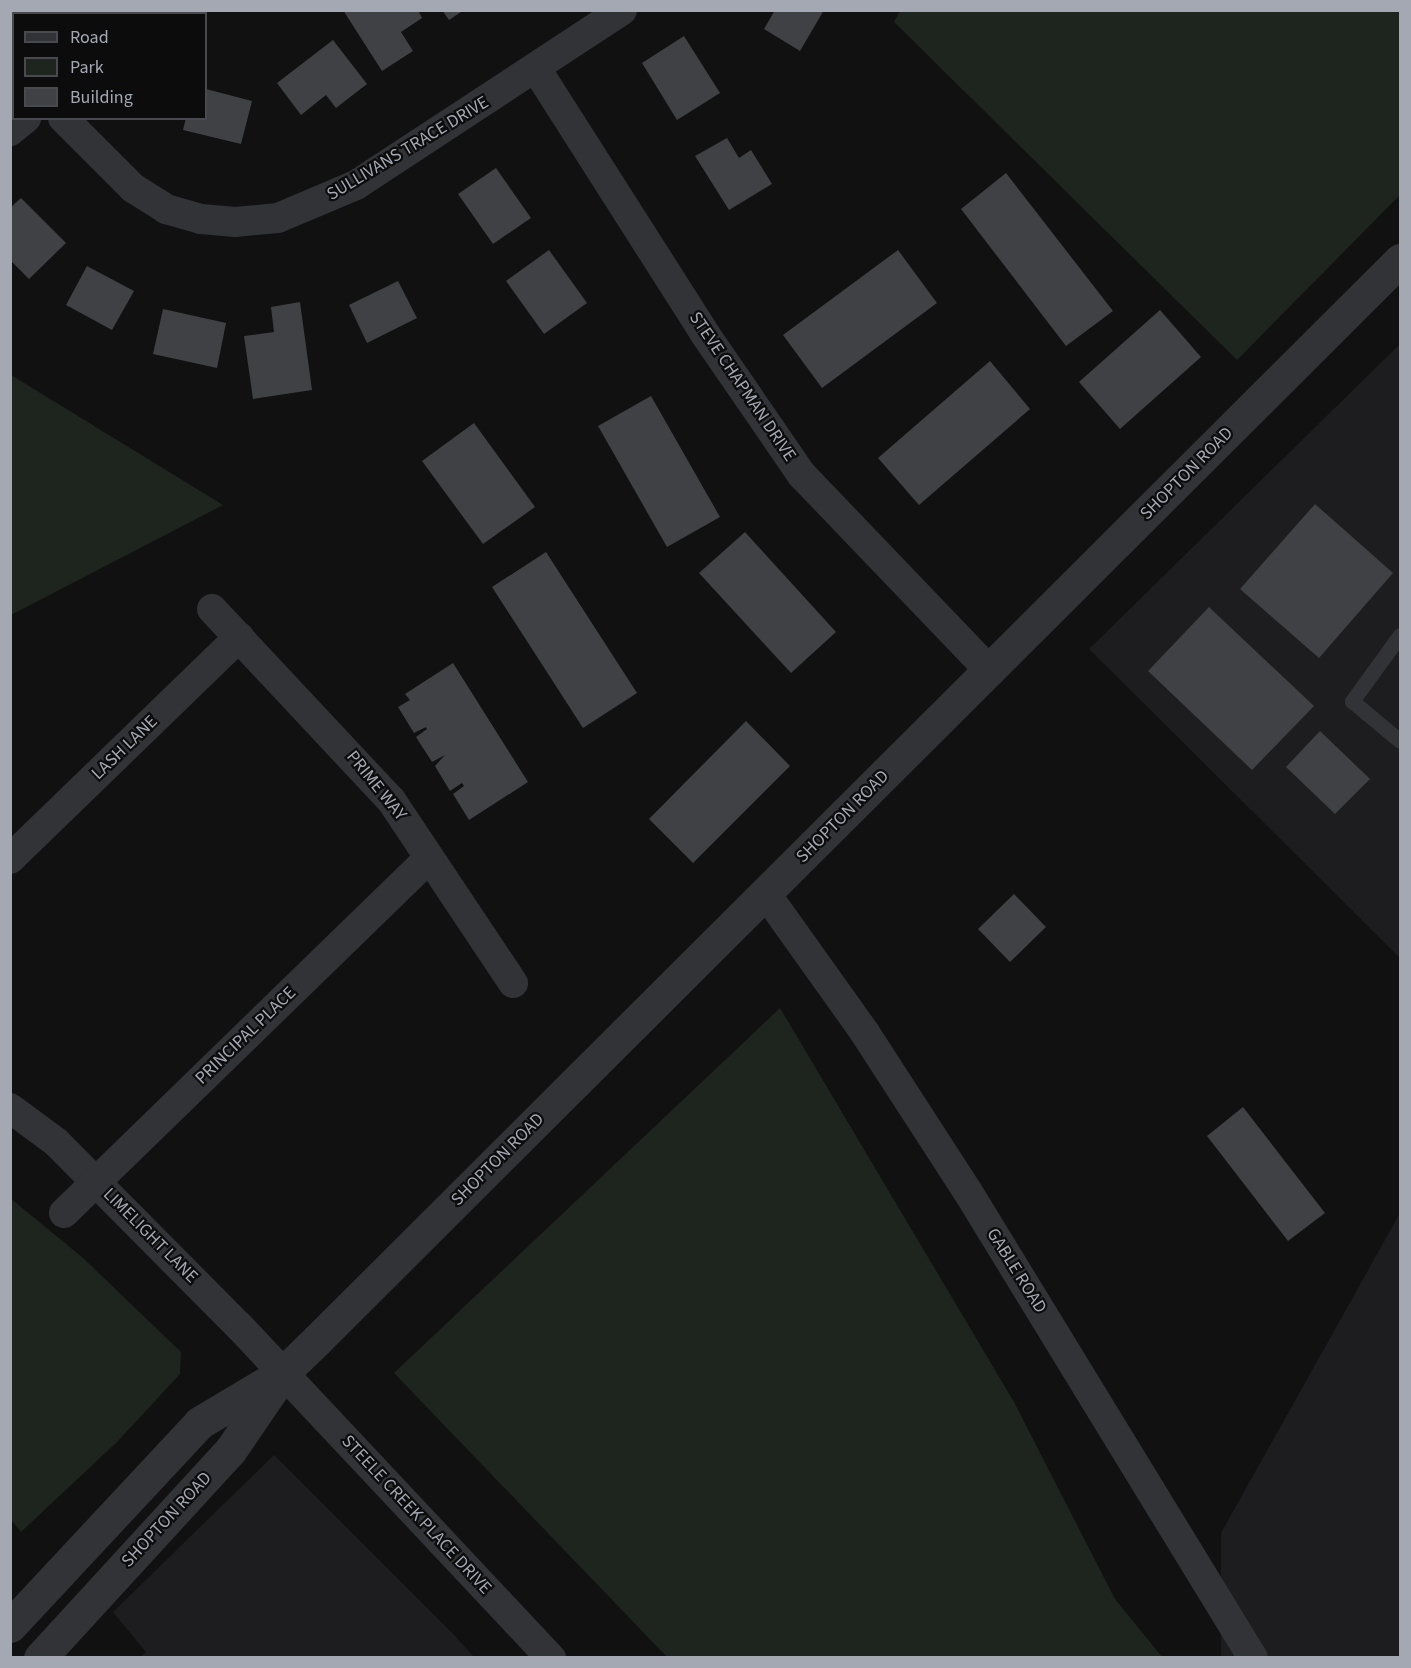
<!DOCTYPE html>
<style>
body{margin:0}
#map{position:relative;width:1411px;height:1668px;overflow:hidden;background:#111112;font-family:"Source Sans 3",sans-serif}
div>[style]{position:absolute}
.built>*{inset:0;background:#1d1d1f}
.green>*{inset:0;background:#1d251e}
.building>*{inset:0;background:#404145}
.service>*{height:15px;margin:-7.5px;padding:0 7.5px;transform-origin:7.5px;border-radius:7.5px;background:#323337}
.minor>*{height:30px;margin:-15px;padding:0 15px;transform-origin:15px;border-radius:15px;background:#323337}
.tertiary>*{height:33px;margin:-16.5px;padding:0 16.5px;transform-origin:16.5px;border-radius:16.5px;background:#323337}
span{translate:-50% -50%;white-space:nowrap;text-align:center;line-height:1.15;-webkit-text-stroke:4.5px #0c0c0d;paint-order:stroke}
.street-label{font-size:18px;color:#a3a8b2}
.frame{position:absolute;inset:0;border:12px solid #a3a8b2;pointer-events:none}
.legend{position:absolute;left:12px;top:12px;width:195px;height:108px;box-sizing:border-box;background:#0c0c0d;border:2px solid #484a4f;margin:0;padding:8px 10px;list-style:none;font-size:18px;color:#a3a8b2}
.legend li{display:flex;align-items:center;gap:12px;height:30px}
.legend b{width:30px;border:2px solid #484a4f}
</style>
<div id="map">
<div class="built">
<i style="clip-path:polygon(1400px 344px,1400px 958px,1089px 649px)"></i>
<i style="clip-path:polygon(1400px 1213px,1400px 1657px,1221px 1657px,1221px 1533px)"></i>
<i style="clip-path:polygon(274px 1455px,455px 1636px,474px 1657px,140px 1657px,146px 1652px,113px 1612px)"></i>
</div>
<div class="green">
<i style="clip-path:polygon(900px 11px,1400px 11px,1400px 195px,1237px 360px,894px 22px)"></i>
<i style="clip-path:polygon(10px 375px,11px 375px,223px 505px,11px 615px)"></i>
<i style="clip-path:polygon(780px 1008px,1014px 1402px,1115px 1599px,1162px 1657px,667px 1657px,394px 1373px)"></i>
<i style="clip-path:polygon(10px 1198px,82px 1257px,181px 1352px,180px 1374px,117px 1442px,21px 1532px,10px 1519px)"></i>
</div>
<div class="building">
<i style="clip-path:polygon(141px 10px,192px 10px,195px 14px,138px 14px)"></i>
<i style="clip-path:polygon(343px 10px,418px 10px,422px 18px,401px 32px,413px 51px,382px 71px)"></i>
<i style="clip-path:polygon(442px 10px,464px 10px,449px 20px)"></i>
<i style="clip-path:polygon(775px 10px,824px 10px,800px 51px,764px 29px)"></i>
<i style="clip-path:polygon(684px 36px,720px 93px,677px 120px,642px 63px)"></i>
<i style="clip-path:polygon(333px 40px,367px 84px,336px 108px,326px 95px,301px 115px,277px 83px)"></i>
<i style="clip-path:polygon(206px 89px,252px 101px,241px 144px,183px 130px,186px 118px,206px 118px)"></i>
<i style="clip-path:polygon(727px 138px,739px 158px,751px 150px,772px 184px,729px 210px,695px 156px)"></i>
<i style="clip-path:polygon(496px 168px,531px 218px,493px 244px,458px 194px)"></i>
<i style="clip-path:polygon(1006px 173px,1113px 311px,1066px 346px,961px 209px)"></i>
<i style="clip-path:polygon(21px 198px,66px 243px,29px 279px,10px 260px,10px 208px)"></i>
<i style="clip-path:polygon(549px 250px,587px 303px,544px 334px,506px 281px)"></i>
<i style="clip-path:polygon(898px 250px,937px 303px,822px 388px,783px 335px)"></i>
<i style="clip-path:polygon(87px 266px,134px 291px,112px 330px,66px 305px)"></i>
<i style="clip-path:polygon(398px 281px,417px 318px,367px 343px,349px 305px)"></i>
<i style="clip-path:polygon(300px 302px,312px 390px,253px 399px,244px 336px,274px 332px,271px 307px)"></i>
<i style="clip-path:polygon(163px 309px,226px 323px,217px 368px,153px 354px)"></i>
<i style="clip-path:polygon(1160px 310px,1201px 357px,1120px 429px,1079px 382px)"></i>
<i style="clip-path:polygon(990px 361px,1030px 409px,919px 505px,878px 458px)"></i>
<i style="clip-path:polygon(651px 396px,720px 517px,667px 547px,598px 426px)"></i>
<i style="clip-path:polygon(474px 423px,535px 507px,483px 544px,422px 461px)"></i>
<i style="clip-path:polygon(1315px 504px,1393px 573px,1319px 658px,1240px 589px)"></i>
<i style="clip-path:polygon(745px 532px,836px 632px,791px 673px,699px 573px)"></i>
<i style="clip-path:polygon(546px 552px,637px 693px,583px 728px,492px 587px)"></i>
<i style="clip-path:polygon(1209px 607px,1314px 706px,1252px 770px,1148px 671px)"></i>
<i style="clip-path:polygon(453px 663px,528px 782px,469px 820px,453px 794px,464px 786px,462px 783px,450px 791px,435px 766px,445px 755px,432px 762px,416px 737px,427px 729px,426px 727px,414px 733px,398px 707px,410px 700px,405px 694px)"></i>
<i style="clip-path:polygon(746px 721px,790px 766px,693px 863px,649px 819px)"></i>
<i style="clip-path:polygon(1320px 731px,1370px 779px,1335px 814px,1286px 767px)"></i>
<i style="clip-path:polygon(1014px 894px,1046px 927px,1010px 962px,978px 929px)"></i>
<i style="clip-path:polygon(1243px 1107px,1325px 1213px,1288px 1241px,1207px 1136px)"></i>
</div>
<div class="service">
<i style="left:1400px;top:635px;width:82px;rotate:126deg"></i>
<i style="left:1352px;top:701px;width:62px;rotate:39.8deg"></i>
</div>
<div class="minor">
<i style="left:10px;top:59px;width:5px;rotate:37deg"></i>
<i style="left:537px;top:70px;width:313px;rotate:57.5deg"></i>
<i style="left:705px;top:334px;width:171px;rotate:55.5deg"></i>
<i style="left:802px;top:475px;width:272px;rotate:46.2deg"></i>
<i style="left:63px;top:118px;width:99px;rotate:45deg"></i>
<i style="left:133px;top:188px;width:39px;rotate:32deg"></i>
<i style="left:166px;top:209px;width:36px;rotate:16deg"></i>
<i style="left:201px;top:219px;width:34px;rotate:5deg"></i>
<i style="left:235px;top:222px;width:43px;rotate:-5.3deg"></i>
<i style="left:278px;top:218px;width:85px;rotate:-22.9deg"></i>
<i style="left:356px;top:185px;width:318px;rotate:-33.3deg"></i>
<i style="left:10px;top:131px;width:21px;rotate:-39deg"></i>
<i style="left:212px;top:609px;width:262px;rotate:46.9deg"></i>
<i style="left:391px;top:800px;width:220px;rotate:56.3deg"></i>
<i style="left:10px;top:859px;width:319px;rotate:-44.1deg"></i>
<i style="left:766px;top:894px;width:171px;rotate:54.5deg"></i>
<i style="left:865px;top:1033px;width:189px;rotate:57.1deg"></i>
<i style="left:968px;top:1192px;width:546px;rotate:58.55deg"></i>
<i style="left:10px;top:1108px;width:57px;rotate:36.5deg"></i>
<i style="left:56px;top:1142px;width:260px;rotate:45.2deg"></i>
<i style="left:239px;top:1326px;width:456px;rotate:46.8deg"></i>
<i style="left:64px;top:1213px;width:509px;rotate:-44.2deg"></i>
</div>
<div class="tertiary">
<i style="left:10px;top:1626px;width:277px;rotate:-47deg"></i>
<i style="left:199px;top:1423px;width:98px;rotate:-30.8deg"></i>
<i style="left:283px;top:1373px;width:49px;rotate:-44.2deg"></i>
<i style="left:318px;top:1339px;width:1528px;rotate:-44.92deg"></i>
<i style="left:40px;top:1658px;width:281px;rotate:-47.5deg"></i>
<i style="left:230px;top:1451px;width:83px;rotate:-55.7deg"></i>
</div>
<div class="street-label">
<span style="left:408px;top:149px;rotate:-31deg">SULLIVANS TRACE DRIVE</span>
<span style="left:742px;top:387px;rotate:56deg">STEVE CHAPMAN DRIVE</span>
<span style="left:1187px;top:474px;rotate:-45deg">SHOPTON ROAD</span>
<span style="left:125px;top:748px;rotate:-44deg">LASH LANE</span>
<span style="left:376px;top:786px;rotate:51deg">PRIME WAY</span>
<span style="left:843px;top:817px;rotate:-45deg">SHOPTON ROAD</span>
<span style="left:246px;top:1036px;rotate:-44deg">PRINCIPAL PLACE</span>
<span style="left:498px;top:1160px;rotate:-45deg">SHOPTON ROAD</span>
<span style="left:150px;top:1236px;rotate:45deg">LIMELIGHT LANE</span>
<span style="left:1016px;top:1271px;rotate:58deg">GABLE ROAD</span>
<span style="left:416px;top:1515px;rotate:47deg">STEELE CREEK PLACE DRIVE</span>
<span style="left:167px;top:1520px;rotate:-47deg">SHOPTON ROAD</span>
</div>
<div class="frame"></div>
<ul class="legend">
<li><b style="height:8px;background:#323337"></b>Road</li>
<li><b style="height:16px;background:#1d251e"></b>Park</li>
<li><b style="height:16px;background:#404145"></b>Building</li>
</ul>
</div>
